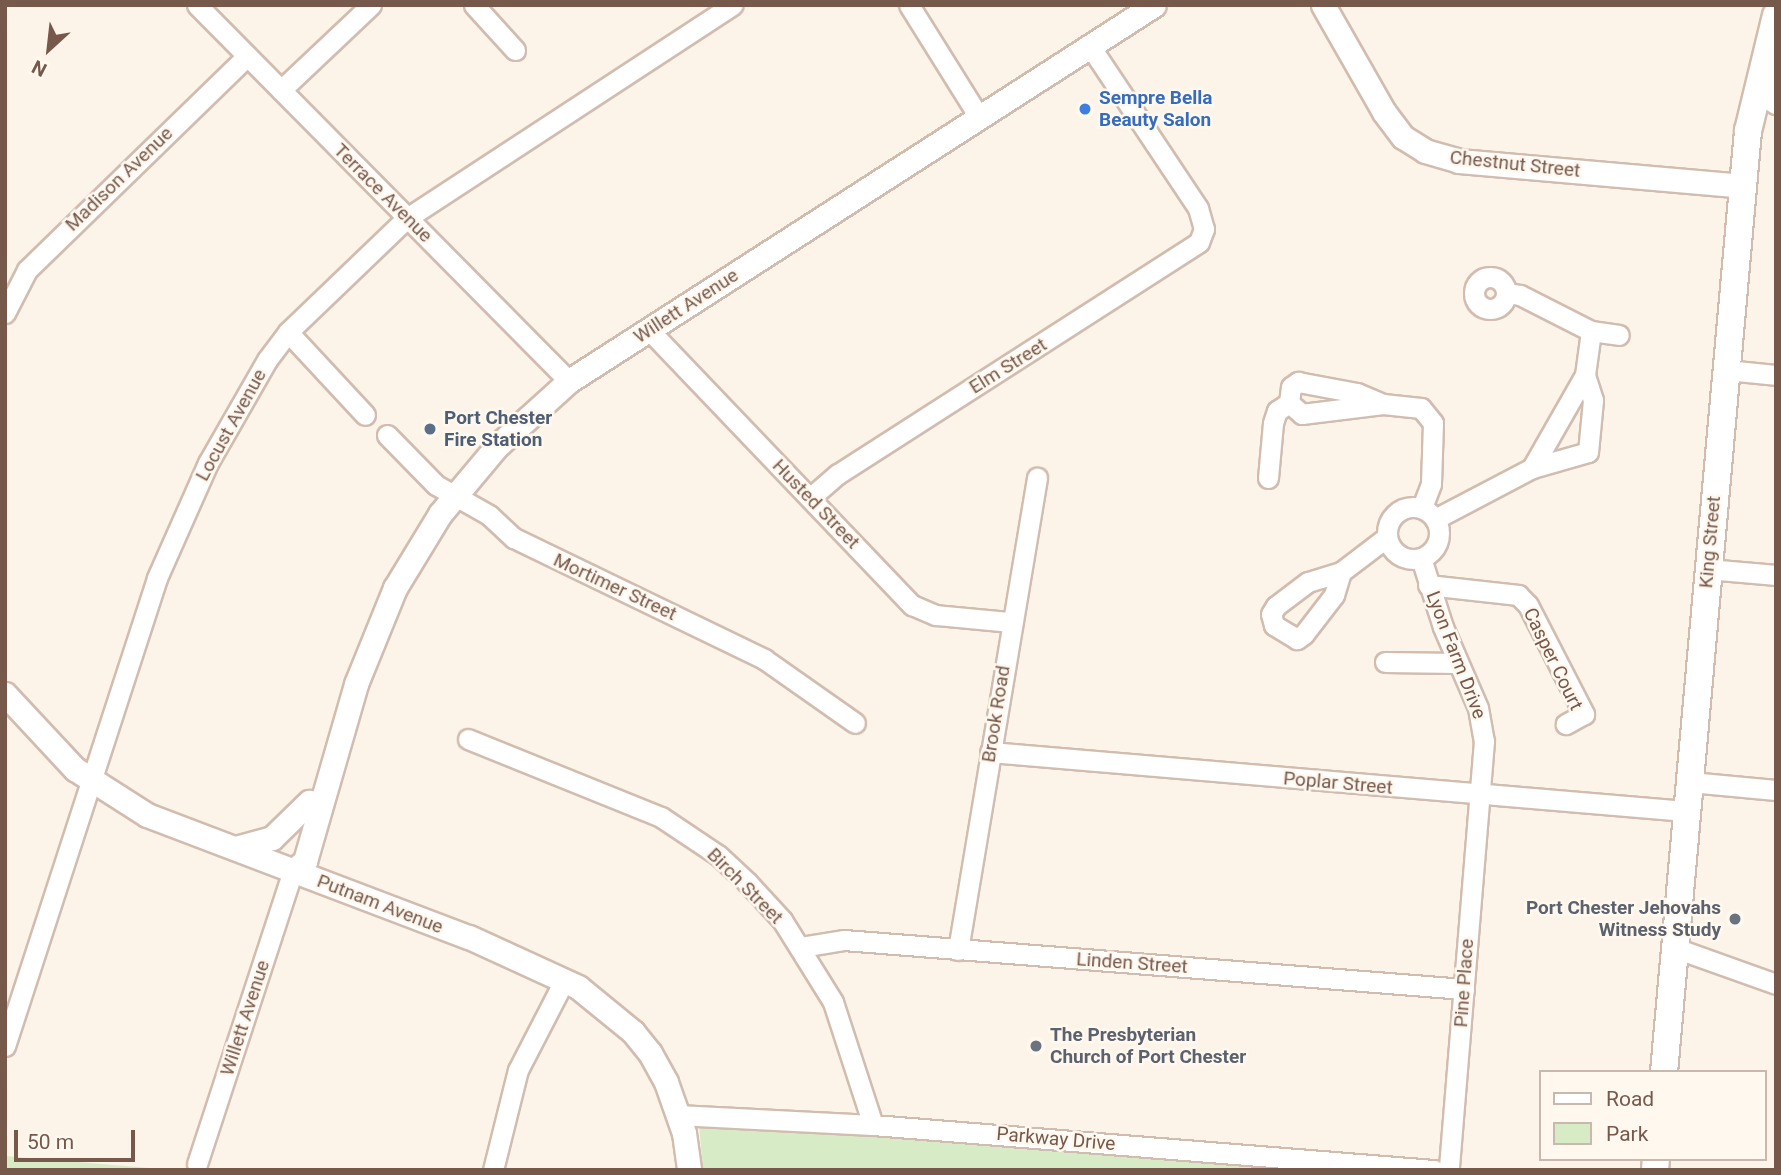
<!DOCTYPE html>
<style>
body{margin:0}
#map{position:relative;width:1781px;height:1175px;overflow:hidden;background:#fcf4e8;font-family:Roboto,sans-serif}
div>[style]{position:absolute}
.green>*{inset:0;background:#d7ebc6}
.roads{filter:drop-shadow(2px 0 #d1bdb0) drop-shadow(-2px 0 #d1bdb0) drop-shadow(0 2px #d1bdb0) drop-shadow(0 -2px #d1bdb0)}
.minor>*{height:19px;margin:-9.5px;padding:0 9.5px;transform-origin:9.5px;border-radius:9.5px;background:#fff}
.minor>.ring{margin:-9.5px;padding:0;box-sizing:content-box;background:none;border:19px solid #fff;border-radius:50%}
.tertiary>*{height:23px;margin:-11.5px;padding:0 11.5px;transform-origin:11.5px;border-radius:11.5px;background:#fff}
.secondary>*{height:26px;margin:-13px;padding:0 13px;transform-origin:13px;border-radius:13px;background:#fff}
.dots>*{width:19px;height:19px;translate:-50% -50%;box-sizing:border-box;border:4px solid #fff8ef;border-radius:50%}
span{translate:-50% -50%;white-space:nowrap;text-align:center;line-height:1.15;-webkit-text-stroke:5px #fff8ef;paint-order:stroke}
.shop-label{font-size:19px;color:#366cbe;font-weight:700}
.left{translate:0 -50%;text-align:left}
.street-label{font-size:19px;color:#77594c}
.service-label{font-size:19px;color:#4e5e75;font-weight:700}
.worship-label{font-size:19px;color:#5b616d;font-weight:700}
.right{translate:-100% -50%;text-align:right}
.frame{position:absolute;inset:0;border:7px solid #77594c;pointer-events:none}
.legend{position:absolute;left:1539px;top:1070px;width:228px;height:91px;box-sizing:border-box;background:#fff8ef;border:2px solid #c9b8ae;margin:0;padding:9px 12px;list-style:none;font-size:21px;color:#77594c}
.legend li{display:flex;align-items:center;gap:14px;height:35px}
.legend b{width:35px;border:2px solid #c9b8ae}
.north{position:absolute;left:14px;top:14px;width:70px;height:70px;-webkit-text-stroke:5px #fff8ef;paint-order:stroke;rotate:207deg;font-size:19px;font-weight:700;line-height:28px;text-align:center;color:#77594c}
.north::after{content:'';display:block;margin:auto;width:24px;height:32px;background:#77594c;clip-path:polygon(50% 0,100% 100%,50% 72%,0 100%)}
.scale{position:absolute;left:14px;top:1130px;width:121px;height:32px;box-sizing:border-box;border:4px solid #77594c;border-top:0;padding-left:9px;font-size:21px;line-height:24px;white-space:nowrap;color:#77594c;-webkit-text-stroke:5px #fff8ef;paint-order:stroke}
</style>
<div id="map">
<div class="green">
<i style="clip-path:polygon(709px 1122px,1287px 1170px,703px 1170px,699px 1125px)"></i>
<i style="clip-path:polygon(5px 1156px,174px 1170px,5px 1170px)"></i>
</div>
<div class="roads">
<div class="minor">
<i style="left:197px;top:5px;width:529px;rotate:45.31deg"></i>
<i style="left:474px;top:5px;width:61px;rotate:47.7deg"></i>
<i style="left:909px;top:5px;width:132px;rotate:58deg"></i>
<i style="left:281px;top:90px;width:124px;rotate:-43.4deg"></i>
<i class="ring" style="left:1474px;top:277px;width:13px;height:13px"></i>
<i style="left:1506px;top:293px;width:14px;rotate:8deg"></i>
<i style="left:1520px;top:295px;width:80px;rotate:26.9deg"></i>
<i style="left:1591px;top:331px;width:28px;rotate:8deg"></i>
<i style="left:5px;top:313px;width:48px;rotate:-62.9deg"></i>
<i style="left:27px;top:270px;width:307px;rotate:-44.2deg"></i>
<i style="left:649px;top:330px;width:381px;rotate:46.3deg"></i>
<i style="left:912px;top:605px;width:26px;rotate:23deg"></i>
<i style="left:936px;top:615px;width:74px;rotate:5.4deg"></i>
<i style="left:288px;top:332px;width:113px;rotate:47.1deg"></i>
<i style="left:1726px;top:370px;width:50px;rotate:5.7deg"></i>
<i style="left:1298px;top:382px;width:60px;rotate:10.6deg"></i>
<i style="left:1357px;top:393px;width:28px;rotate:23deg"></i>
<i style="left:1383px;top:404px;width:82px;rotate:173deg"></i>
<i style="left:1302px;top:414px;width:17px;rotate:-140deg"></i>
<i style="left:1289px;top:403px;width:16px;rotate:-83deg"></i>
<i style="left:1291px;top:387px;width:9px;rotate:-36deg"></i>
<i style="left:1383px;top:404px;width:38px;rotate:6deg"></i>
<i style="left:1421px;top:408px;width:19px;rotate:51deg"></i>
<i style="left:1433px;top:423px;width:61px;rotate:91.9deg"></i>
<i style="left:1431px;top:484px;width:26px;rotate:111deg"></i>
<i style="left:387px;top:435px;width:70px;rotate:45.6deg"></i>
<i style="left:436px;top:485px;width:61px;rotate:29.5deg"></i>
<i style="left:489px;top:515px;width:34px;rotate:43deg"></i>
<i style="left:514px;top:538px;width:278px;rotate:25.8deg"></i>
<i style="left:764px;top:659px;width:111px;rotate:35.1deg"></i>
<i style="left:1532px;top:468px;width:107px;rotate:-60.3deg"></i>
<i style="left:1268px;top:478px;width:55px;rotate:-84.8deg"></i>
<i style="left:1273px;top:423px;width:13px;rotate:-72deg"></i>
<i style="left:1277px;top:411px;width:14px;rotate:-34deg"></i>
<i style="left:810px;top:498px;width:37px;rotate:-41deg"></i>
<i style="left:838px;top:474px;width:429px;rotate:-32.7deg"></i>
<i style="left:1199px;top:242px;width:14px;rotate:-69deg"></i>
<i style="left:1204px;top:229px;width:22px;rotate:-106deg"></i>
<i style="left:1198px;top:208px;width:195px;rotate:-123.7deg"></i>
<i class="ring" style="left:1387px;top:507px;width:33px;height:33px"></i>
<i style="left:1435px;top:519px;width:110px;rotate:-27.7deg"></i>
<i style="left:1532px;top:468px;width:58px;rotate:-15.9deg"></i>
<i style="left:1588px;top:452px;width:52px;rotate:-84.5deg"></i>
<i style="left:1593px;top:400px;width:26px;rotate:-108deg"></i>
<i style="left:1585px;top:375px;width:44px;rotate:-82.2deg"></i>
<i style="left:1421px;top:558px;width:72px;rotate:72.3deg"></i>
<i style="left:1443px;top:627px;width:88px;rotate:66.6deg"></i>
<i style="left:1478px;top:708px;width:34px;rotate:80deg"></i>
<i style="left:1484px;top:741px;width:430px;rotate:94.7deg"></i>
<i style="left:1708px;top:569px;width:68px;rotate:5deg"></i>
<i style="left:1341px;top:572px;width:24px;rotate:107deg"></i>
<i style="left:1334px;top:595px;width:49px;rotate:127.6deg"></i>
<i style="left:1304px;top:634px;width:9px;rotate:144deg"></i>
<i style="left:1297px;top:639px;width:27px;rotate:-149deg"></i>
<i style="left:1274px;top:625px;width:11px;rotate:-105deg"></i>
<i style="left:1271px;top:614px;width:9px;rotate:-58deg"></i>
<i style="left:1276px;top:606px;width:40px;rotate:-37deg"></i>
<i style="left:1308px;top:582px;width:34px;rotate:-17deg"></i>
<i style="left:1341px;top:572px;width:58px;rotate:-37.3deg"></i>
<i style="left:1428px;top:585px;width:91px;rotate:6.3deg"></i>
<i style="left:1518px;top:595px;width:14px;rotate:45deg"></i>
<i style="left:1528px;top:605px;width:123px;rotate:62.8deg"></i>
<i style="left:1584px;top:714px;width:21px;rotate:151deg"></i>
<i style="left:1385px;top:662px;width:72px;rotate:0.8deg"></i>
<i style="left:468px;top:739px;width:208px;rotate:22deg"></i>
<i style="left:661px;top:817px;width:69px;rotate:33.7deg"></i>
<i style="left:718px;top:855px;width:40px;rotate:43deg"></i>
<i style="left:747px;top:882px;width:52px;rotate:47.4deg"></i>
<i style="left:782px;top:920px;width:97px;rotate:58.1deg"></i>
<i style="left:833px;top:1002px;width:129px;rotate:72deg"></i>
<i style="left:990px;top:752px;width:698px;rotate:4.85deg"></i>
<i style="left:1690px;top:782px;width:86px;rotate:5.3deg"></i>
<i style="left:801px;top:947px;width:44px;rotate:-9.2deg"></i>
<i style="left:844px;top:940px;width:622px;rotate:4.52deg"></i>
<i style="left:1675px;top:948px;width:107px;rotate:19.6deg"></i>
<i style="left:958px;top:950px;width:479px;rotate:-80.5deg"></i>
<i style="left:5px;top:1046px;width:492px;rotate:-72deg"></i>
<i style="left:157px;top:578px;width:126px;rotate:-66.1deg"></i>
<i style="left:208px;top:463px;width:119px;rotate:-60.2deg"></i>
<i style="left:267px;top:360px;width:35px;rotate:-53deg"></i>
<i style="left:288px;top:332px;width:165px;rotate:-43.8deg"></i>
<i style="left:407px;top:218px;width:389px;rotate:-33.2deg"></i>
<i style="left:677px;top:1115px;width:196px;rotate:2.9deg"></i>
<i style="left:873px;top:1125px;width:563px;rotate:4.59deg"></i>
<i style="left:197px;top:1164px;width:308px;rotate:-71.9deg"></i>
<i style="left:493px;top:1170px;width:103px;rotate:-76deg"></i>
<i style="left:518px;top:1070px;width:102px;rotate:-62.7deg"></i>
</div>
<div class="tertiary">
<i style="left:1323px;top:5px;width:123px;rotate:60.3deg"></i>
<i style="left:1384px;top:112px;width:31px;rotate:53deg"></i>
<i style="left:1403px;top:137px;width:26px;rotate:32deg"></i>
<i style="left:1425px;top:151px;width:35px;rotate:16deg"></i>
<i style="left:1459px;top:161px;width:285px;rotate:5deg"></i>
<i style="left:1776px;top:74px;width:24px;rotate:138deg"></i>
<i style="left:1758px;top:90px;width:22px;rotate:34deg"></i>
<i style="left:5px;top:694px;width:103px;rotate:47deg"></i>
<i style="left:75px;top:769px;width:85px;rotate:32.6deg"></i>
<i style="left:147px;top:815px;width:344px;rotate:20.8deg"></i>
<i style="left:469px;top:937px;width:120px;rotate:24.6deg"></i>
<i style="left:578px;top:987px;width:71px;rotate:39.3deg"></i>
<i style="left:633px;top:1032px;width:27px;rotate:51deg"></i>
<i style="left:650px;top:1053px;width:33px;rotate:61deg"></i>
<i style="left:666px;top:1082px;width:54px;rotate:70.6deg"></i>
<i style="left:684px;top:1133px;width:37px;rotate:82deg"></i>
<i style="left:235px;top:848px;width:38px;rotate:-15deg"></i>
<i style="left:272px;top:838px;width:52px;rotate:-44.2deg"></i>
<i style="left:293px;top:871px;width:16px;rotate:-40deg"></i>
<i style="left:305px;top:861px;width:184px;rotate:-73.9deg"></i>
<i style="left:356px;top:684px;width:104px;rotate:-67.9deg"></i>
<i style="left:395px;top:588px;width:87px;rotate:-58.7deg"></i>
<i style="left:440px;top:514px;width:87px;rotate:-50.1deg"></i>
<i style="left:496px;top:447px;width:98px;rotate:-42.1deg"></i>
<i style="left:569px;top:381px;width:695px;rotate:-32.73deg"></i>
</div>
<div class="secondary">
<i style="left:1664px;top:1072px;width:945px;rotate:-84.9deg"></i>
<i style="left:1748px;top:131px;width:119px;rotate:-76.4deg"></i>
<i style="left:1655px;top:1170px;width:11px;rotate:-85deg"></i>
</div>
</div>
<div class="dots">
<i style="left:1085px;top:109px;background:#3f7fe0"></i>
<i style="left:430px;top:429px;background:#5c6f8a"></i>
<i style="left:1735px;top:919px;background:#6b7280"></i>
<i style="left:1036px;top:1046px;background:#6b7280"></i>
</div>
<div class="shop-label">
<span class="left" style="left:1099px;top:109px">Sempre Bella<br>Beauty Salon</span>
</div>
<div class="street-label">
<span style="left:1515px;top:164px;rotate:6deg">Chestnut Street</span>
<span style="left:119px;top:179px;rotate:-44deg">Madison Avenue</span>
<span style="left:383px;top:193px;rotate:45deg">Terrace Avenue</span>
<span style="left:686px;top:306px;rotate:-33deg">Willett Avenue</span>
<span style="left:1008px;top:366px;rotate:-32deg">Elm Street</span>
<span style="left:231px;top:425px;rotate:-61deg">Locust Avenue</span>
<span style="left:816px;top:504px;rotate:46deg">Husted Street</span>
<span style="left:1710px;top:542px;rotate:-85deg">King Street</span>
<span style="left:615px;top:587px;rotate:25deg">Mortimer Street</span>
<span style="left:1456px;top:655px;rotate:69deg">Lyon Farm Drive</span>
<span style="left:1553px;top:659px;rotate:64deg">Casper Court</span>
<span style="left:996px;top:714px;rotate:-81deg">Brook Road</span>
<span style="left:1338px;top:783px;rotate:5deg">Poplar Street</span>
<span style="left:745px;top:886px;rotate:45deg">Birch Street</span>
<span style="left:380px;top:904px;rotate:21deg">Putnam Avenue</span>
<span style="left:1132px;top:963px;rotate:4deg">Linden Street</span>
<span style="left:1464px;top:983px;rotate:-86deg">Pine Place</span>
<span style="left:245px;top:1018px;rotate:-72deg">Willett Avenue</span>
<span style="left:1056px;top:1139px;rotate:5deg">Parkway Drive</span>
</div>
<div class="service-label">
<span class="left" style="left:444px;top:429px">Port Chester<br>Fire Station</span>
</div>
<div class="worship-label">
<span class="right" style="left:1721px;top:919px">Port Chester Jehovahs<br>Witness Study</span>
<span class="left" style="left:1050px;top:1046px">The Presbyterian<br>Church of Port Chester</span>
</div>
<div class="frame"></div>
<ul class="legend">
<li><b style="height:9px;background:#fff"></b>Road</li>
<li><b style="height:19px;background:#d7ebc6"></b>Park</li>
</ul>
<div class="north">N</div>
<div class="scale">50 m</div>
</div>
